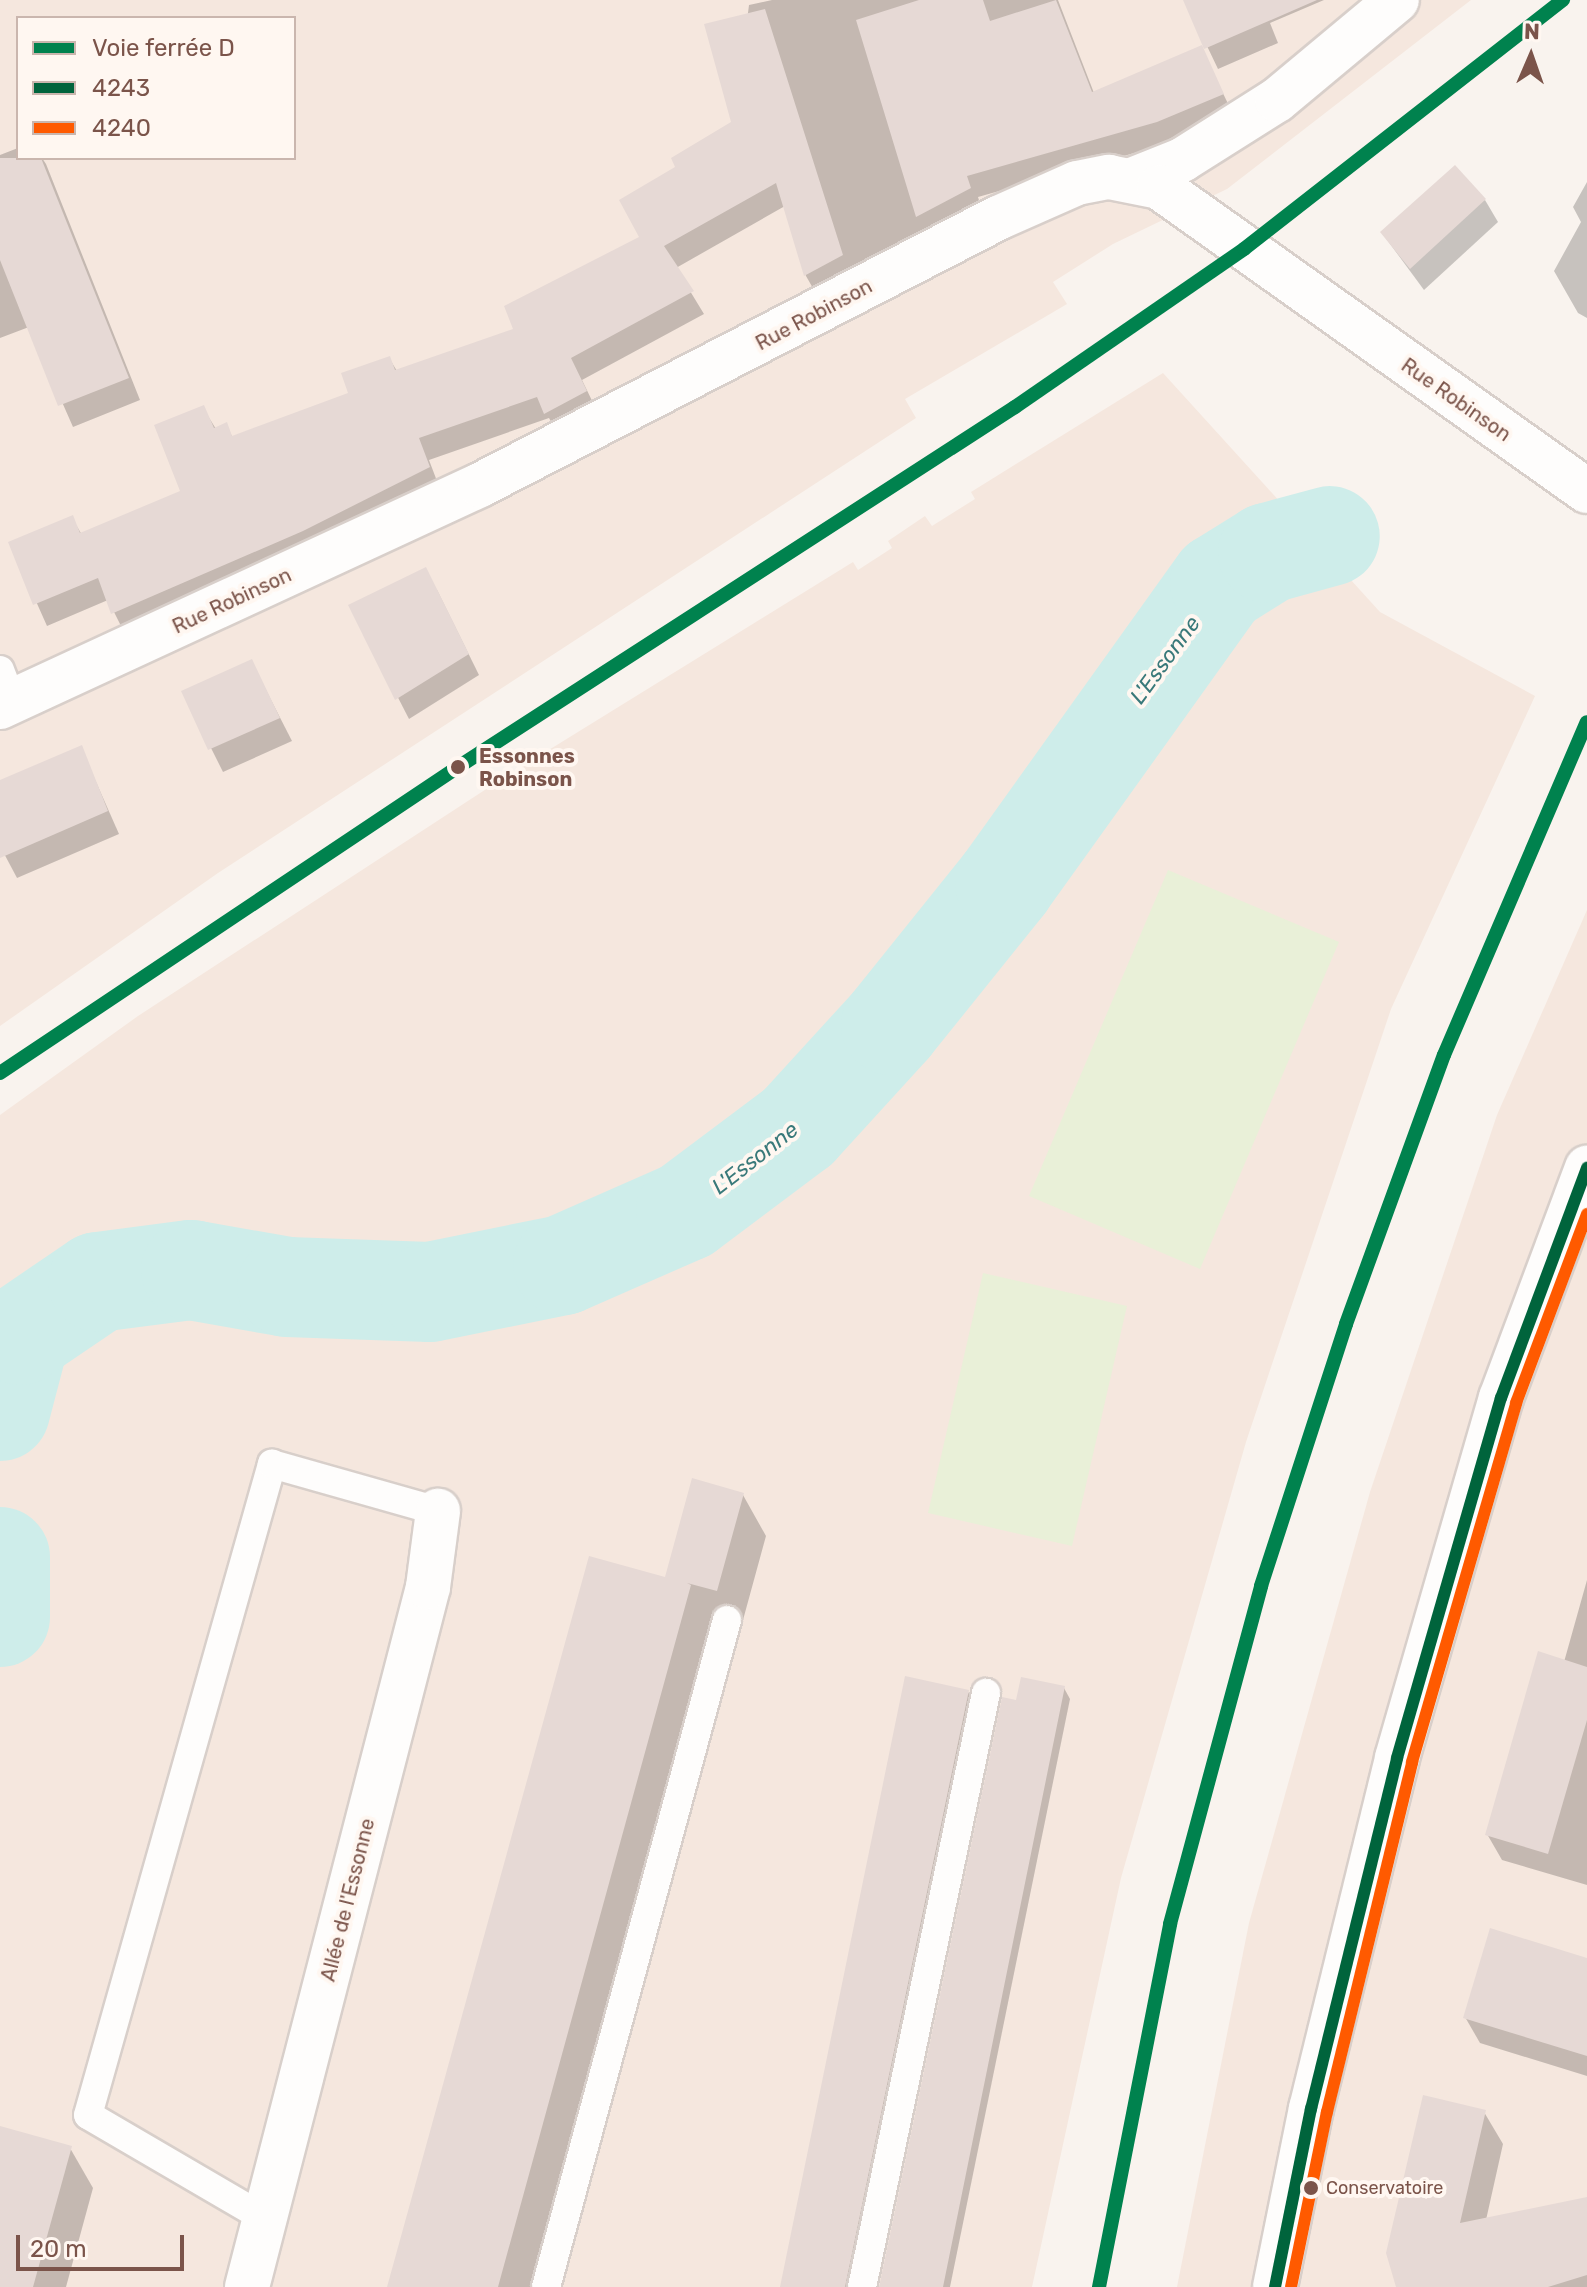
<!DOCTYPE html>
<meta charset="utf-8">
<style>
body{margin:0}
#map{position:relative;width:1587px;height:2287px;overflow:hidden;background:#f9f3ee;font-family:Rubik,sans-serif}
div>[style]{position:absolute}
.residential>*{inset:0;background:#f5e7de}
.green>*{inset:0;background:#e9f0d8}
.shadow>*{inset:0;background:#0003}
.river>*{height:100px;margin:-50px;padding:0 50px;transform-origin:50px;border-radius:50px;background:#ceedea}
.building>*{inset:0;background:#e6d9d5}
.roads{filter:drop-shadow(2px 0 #d8cfca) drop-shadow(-2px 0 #d8cfca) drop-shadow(0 2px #d8cfca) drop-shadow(0 -2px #d8cfca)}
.lane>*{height:28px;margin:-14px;padding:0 14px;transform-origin:14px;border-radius:14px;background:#fefdfc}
.street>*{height:44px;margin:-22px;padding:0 22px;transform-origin:22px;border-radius:22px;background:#fefdfc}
.secondary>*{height:44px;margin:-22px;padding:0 22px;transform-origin:22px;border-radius:22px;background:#fefdfc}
.bus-1>*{height:12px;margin:-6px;padding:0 6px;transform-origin:6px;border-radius:6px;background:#00643c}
.bus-2>*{height:12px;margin:-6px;padding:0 6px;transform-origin:6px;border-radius:6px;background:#ff5a00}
.rail-1>*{height:14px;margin:-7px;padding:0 7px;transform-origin:7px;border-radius:7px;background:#00824e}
.dots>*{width:22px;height:22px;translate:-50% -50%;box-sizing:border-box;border:4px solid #fff7f1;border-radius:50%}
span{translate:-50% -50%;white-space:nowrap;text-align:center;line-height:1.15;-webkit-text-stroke:8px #fff7f1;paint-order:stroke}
.bus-label{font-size:18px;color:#7b544a}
.left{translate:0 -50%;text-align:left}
.street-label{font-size:20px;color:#7b544a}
.stop-label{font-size:20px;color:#7b544a;font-weight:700}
.water-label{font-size:22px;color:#39797a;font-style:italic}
.legend{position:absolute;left:16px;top:16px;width:280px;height:144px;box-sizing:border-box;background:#fff7f1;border:2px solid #cab6ae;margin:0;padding:10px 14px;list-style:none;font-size:24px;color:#7b544a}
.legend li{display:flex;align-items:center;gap:16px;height:40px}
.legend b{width:40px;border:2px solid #cab6ae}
.north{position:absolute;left:1491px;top:16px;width:80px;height:80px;-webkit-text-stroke:6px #fff7f1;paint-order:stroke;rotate:2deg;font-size:22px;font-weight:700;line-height:32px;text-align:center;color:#7b544a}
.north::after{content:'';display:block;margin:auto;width:28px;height:36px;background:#7b544a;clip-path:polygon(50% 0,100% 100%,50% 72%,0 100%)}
.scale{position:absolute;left:16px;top:2235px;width:168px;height:36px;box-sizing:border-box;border:4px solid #7b544a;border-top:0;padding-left:10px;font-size:24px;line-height:28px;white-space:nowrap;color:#7b544a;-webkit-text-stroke:6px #fff7f1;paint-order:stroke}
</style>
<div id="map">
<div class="residential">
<i style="clip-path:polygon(evenodd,0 0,1471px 0,1227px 189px,1113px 244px,1053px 282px,1067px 304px,905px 399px,916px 418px,218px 873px,0 1026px,0 0,18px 18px,294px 18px,294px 158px,18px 158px,18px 18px)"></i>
<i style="clip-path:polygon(1163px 373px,1380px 612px,1535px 696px,1391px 1009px,1246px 1442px,1121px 1878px,1032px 2287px,0 2287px,0 1115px,138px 1016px,497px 782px,853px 562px,858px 570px,892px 548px,888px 541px,925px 516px,932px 526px,975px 499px,971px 492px)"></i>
<i style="clip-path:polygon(1587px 910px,1587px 2287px,1177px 2287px,1249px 1923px,1370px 1492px,1497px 1115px)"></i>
</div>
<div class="green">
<i style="clip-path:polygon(1168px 870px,1339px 942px,1200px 1269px,1029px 1196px)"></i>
<i style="clip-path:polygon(983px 1273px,1127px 1306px,1072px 1546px,928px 1513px)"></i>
</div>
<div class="shadow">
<i style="clip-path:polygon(772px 0,1058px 0,1094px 93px,1201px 48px,1234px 116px,1170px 143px,978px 197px,982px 210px,818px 297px,806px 276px,785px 206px,676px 268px,704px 314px,582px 380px,598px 413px,558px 434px,549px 418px,429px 460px,440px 489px,125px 634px,108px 600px,47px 626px,10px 543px,72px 518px,82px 535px,182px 492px,203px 408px,216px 429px,226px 425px,233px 438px,351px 394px,389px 358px,397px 371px,516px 331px,642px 238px,678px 168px,734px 123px,749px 5px)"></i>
<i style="clip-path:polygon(1185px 0,1324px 0,1270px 23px,1278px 43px,1218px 69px)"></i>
<i style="clip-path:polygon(18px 148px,18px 158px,42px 158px,46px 164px,140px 400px,73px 427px,29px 327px,0 338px,0 155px)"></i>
<i style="clip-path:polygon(1587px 182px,1587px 318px,1578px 313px,1554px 271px,1581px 222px,1573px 207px)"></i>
<i style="clip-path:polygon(1485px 200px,1498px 222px,1424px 290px,1382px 233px)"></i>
<i style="clip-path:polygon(437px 590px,479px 675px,409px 719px,351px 606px)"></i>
<i style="clip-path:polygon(251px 661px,292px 741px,223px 772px,183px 692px)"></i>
<i style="clip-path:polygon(81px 748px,119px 834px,17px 878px,0 846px,0 783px)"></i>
<i style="clip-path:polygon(743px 1495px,766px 1536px,740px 1631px,712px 1624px,532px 2287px,389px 2287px,666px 1579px)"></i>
<i style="clip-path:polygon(1587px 1580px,1587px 1885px,1502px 1860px,1487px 1834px,1564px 1662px)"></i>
<i style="clip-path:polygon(1064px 1688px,1070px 1699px,950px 2287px,881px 2287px,1018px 1702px)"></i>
<i style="clip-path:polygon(968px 1692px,974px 1702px,852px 2287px,782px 2287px)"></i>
<i style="clip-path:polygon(1587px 1958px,1587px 2076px,1480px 2043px,1465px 2017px)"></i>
<i style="clip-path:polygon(1484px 2112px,1503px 2144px,1486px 2220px,1587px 2199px,1587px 2287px,1398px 2287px)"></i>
<i style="clip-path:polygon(0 2128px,70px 2148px,93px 2188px,66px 2287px,0 2287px)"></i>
</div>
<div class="river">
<i style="left:0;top:1411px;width:79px;rotate:-75.3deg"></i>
<i style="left:20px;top:1335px;width:94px;rotate:-34.2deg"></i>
<i style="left:98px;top:1282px;width:94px;rotate:-7.4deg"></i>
<i style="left:191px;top:1270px;width:97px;rotate:10deg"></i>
<i style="left:287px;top:1287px;width:143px;rotate:2deg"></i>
<i style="left:430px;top:1292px;width:136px;rotate:-11.5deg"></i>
<i style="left:563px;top:1265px;width:134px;rotate:-23.7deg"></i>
<i style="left:686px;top:1211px;width:140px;rotate:-36.9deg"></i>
<i style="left:798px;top:1127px;width:138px;rotate:-47.6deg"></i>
<i style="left:891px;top:1025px;width:182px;rotate:-51.2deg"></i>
<i style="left:1005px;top:883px;width:369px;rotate:-54.4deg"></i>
<i style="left:1220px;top:583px;width:57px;rotate:-32deg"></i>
<i style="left:1268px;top:553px;width:64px;rotate:-15.3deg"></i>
<i style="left:0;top:1557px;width:60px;rotate:90deg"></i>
</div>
<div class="building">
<i style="clip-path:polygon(919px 0,983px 0,990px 21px,1056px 0,1092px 92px,1202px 45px,1224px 94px,1157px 122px,967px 176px,971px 188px,916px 217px,856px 20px)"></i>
<i style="clip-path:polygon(1183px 0,1317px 0,1204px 49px)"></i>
<i style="clip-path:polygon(765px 9px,843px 255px,804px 276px,776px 183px,664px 246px,694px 291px,571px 358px,587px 391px,544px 414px,537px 397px,419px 438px,430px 467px,303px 531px,111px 614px,98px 578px,33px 605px,8px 542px,73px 515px,80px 533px,180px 491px,154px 425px,204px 405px,214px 428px,227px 422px,232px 436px,348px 393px,341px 373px,390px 356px,395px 370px,513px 329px,504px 306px,639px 237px,619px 200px,675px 167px,671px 158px,731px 122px,704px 24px)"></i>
<i style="clip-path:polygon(0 158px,41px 158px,129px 378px,58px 406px,0 260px)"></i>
<i style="clip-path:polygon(1455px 165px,1486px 199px,1410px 269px,1380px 232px)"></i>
<i style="clip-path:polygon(426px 567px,469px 654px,395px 700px,348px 605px)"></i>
<i style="clip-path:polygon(252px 659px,280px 718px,208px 750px,181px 691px)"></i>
<i style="clip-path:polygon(82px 745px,108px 811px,0 858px,0 780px)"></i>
<i style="clip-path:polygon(692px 1478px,744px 1493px,717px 1591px,687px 1583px,691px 1585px,498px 2287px,387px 2287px,589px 1556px,665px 1577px)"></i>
<i style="clip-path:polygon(1538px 1651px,1587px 1667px,1587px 1720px,1548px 1854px,1485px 1835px)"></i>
<i style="clip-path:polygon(905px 1676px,969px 1690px,845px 2287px,780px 2287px)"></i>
<i style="clip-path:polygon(1021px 1677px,1065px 1686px,943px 2287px,879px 2287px,1002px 1697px,1016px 1700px)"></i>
<i style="clip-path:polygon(1490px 1928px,1587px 1958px,1587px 2056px,1463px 2018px)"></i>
<i style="clip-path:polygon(1423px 2095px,1486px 2110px,1460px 2223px,1587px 2197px,1587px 2275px,1548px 2287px,1396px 2287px,1386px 2253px)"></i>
<i style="clip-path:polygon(0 2126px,72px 2146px,33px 2287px,0 2287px)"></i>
</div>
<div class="roads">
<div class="lane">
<i style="left:0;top:670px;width:34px;rotate:69deg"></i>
<i style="left:266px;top:2219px;width:206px;rotate:-149.7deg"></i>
<i style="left:88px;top:2115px;width:677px;rotate:-74.22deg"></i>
<i style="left:272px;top:1464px;width:173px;rotate:15.8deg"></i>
<i style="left:546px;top:2287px;width:691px;rotate:-74.82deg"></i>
<i style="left:862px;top:2287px;width:607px;rotate:-78.21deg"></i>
</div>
<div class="street">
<i style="left:1132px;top:180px;width:54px;rotate:-21.8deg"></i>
<i style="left:1182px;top:160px;width:112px;rotate:-32.3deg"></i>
<i style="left:1277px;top:100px;width:156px;rotate:-39.8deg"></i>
<i style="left:247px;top:2287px;width:723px;rotate:-75.5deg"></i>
<i style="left:428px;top:1587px;width:77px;rotate:-82.5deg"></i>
<i style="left:1275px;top:2287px;width:182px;rotate:-78.6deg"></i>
<i style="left:1311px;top:2109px;width:361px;rotate:-76.2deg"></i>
<i style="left:1397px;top:1758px;width:375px;rotate:-73.9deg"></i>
<i style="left:1501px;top:1398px;width:246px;rotate:-69.5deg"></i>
</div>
<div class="secondary">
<i style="left:0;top:707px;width:529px;rotate:-24.82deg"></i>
<i style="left:480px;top:485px;width:583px;rotate:-27.27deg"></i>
<i style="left:998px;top:218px;width:86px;rotate:-23.9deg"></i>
<i style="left:1077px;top:183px;width:33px;rotate:-11deg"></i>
<i style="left:1109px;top:177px;width:51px;rotate:11.3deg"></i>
<i style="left:1159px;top:187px;width:525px;rotate:35.39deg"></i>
</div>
</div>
<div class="bus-1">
<i style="left:1275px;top:2287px;width:182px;rotate:-78.6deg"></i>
<i style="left:1311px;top:2109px;width:361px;rotate:-76.2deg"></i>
<i style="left:1397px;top:1758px;width:375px;rotate:-73.9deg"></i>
<i style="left:1501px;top:1398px;width:246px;rotate:-69.5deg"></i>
</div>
<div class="bus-2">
<i style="left:1291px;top:2287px;width:179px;rotate:-78.4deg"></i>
<i style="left:1327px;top:2112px;width:360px;rotate:-76.3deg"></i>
<i style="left:1412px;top:1762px;width:374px;rotate:-73.8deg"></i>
<i style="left:1516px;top:1403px;width:202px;rotate:-69.4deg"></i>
</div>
<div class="rail-1">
<i style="left:0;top:1073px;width:547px;rotate:-33.75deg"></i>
<i style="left:455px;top:769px;width:667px;rotate:-32.88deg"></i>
<i style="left:1015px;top:407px;width:278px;rotate:-34.6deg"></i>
<i style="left:1244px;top:249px;width:405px;rotate:-38deg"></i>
<i style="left:1099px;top:2287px;width:370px;rotate:-78.9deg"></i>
<i style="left:1170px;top:1924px;width:350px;rotate:-74.9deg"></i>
<i style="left:1261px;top:1586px;width:275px;rotate:-72deg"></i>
<i style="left:1346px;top:1324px;width:286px;rotate:-70deg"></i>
<i style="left:1444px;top:1055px;width:362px;rotate:-66.8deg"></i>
</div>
<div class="dots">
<i style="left:458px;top:767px;background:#7b544a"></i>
<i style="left:1311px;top:2188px;background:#7b544a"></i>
</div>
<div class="bus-label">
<span class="left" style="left:1326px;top:2188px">Conservatoire</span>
</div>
<div class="street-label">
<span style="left:814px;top:315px;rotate:-28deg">Rue Robinson</span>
<span style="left:1456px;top:400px;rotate:35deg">Rue Robinson</span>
<span style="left:232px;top:601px;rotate:-25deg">Rue Robinson</span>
<span style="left:348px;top:1900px;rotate:-76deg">Allée de l'Essonne</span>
</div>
<div class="stop-label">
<span class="left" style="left:479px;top:768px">Essonnes<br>Robinson</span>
</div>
<div class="water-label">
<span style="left:1165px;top:660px;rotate:-54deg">L'Essonne</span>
<span style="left:755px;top:1158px;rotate:-38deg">L'Essonne</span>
</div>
<ul class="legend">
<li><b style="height:10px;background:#00824e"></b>Voie ferrée D</li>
<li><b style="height:10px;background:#00643c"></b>4243</li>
<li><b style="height:10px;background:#ff5a00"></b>4240</li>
</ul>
<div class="north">N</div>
<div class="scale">20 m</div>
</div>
